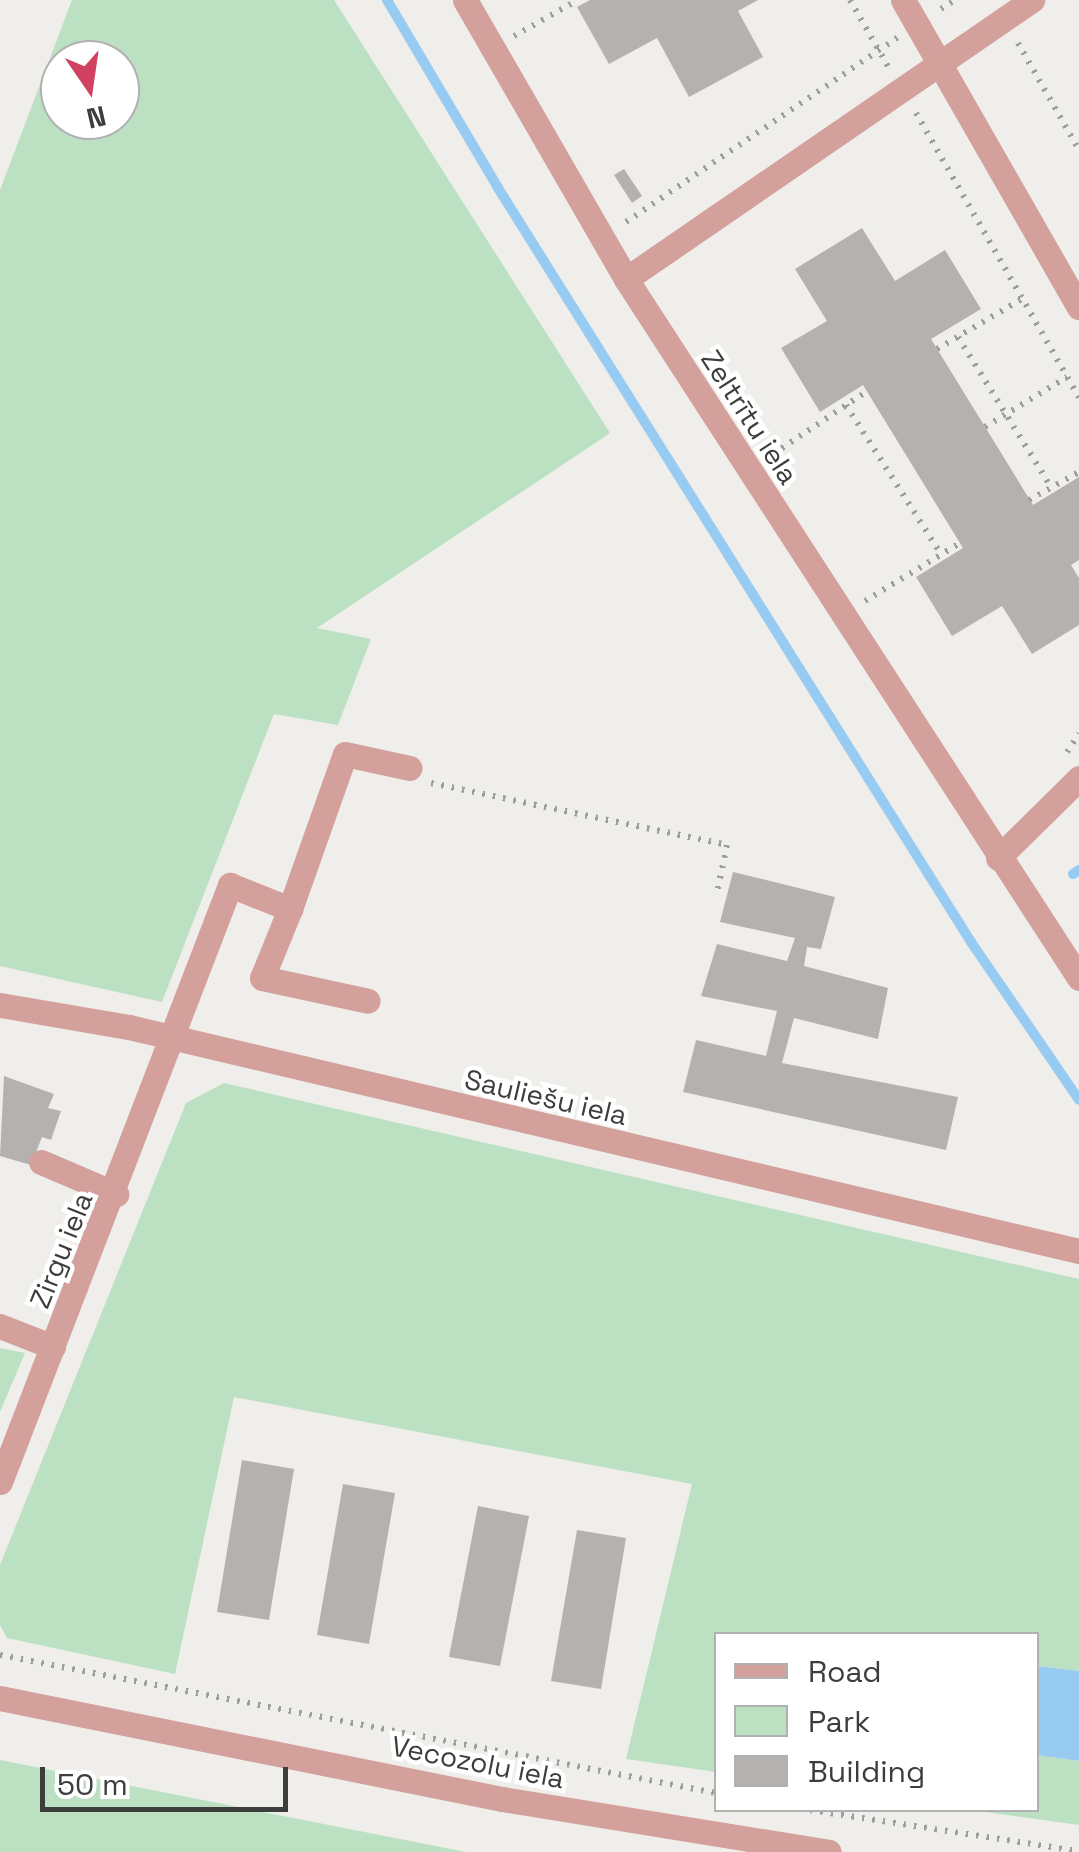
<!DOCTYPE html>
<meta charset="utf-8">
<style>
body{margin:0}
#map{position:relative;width:1079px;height:1852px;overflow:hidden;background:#efeeeb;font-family:"Space Grotesk",sans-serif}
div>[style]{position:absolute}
.green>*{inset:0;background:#bbe1c2}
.water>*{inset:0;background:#98cbf1}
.stream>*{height:10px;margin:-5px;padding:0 5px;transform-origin:5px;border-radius:5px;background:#98cbf1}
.building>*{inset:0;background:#b5b1b1}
.path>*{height:6px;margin-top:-3px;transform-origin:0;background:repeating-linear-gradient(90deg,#9e9e9c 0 2.5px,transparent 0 10.5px)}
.minor>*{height:25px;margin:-12.5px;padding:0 12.5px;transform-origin:12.5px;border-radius:12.5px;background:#d3a09c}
span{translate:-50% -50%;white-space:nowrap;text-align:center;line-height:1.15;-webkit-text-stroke:9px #fff;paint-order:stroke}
.street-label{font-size:28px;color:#3d3d3c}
.legend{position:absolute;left:714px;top:1632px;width:325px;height:180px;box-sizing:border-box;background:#fff;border:2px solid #b1b1b1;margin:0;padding:12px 18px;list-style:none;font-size:30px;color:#3d3d3c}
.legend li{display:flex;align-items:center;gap:20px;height:50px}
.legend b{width:50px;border:2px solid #b1b1b1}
.north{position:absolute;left:40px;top:40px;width:100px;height:100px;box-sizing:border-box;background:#fff;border:2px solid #b1b1b1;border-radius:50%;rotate:167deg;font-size:28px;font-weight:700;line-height:40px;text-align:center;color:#3d3d3c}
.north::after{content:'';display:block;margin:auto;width:35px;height:45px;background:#d14160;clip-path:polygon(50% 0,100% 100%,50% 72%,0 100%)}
.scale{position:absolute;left:40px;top:1767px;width:248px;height:45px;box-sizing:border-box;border:5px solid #3d3d3c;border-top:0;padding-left:12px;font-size:30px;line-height:35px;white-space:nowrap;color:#3d3d3c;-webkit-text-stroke:8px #fff;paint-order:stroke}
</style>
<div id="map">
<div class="green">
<i style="clip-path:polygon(evenodd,72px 0,334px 0,610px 433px,317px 628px,371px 639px,338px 725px,274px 714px,162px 1002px,0 966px,0 190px,72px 0,120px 60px,120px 120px,60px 120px,60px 60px,120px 60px)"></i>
<i style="clip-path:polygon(224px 1083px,1079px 1279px,1079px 1671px,1037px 1666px,1036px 1634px,716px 1634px,716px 1772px,626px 1759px,692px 1484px,234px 1397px,175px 1674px,7px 1638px,0 1625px,0 1565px,186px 1103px)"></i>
<i style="clip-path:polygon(0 1348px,25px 1353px,0 1412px)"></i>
<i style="clip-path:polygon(1037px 1755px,1079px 1761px,1079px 1825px,971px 1810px,1036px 1810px)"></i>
<i style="clip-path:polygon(0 1760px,466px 1852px,0 1852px)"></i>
</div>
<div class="water">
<i style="clip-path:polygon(1037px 1666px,1079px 1671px,1079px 1761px,1037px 1755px)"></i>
</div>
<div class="stream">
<i style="left:387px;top:0;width:218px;rotate:59.4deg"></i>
<i style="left:498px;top:188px;width:890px;rotate:57.9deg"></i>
<i style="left:971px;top:942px;width:191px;rotate:55.6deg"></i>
<i style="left:1073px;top:874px;width:7px;rotate:-34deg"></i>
</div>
<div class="building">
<i style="clip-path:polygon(590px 0,758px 0,738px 11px,763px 57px,689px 97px,657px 38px,609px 64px,577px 7px)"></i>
<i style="clip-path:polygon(624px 169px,642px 196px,632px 203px,614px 175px)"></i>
<i style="clip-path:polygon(862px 228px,895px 281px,945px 250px,981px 309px,931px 339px,1033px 505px,1079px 477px,1079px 560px,1071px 565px,1079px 578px,1079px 625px,1032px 654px,1002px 606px,952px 636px,916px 577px,963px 548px,863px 385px,820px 412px,781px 348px,827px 321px,795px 269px)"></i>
<i style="clip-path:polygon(733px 872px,835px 897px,821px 949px,807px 947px,804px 966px,888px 988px,878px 1039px,794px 1018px,782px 1063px,958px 1097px,946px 1150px,683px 1092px,696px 1040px,766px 1056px,777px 1011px,701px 996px,717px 944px,787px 961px,795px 938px,720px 922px)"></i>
<i style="clip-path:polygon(4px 1076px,54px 1094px,48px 1108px,61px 1111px,51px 1140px,42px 1137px,31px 1165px,0 1156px)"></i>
<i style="clip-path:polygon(242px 1460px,294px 1469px,269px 1620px,217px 1612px)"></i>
<i style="clip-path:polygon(343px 1484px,395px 1493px,369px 1644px,317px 1635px)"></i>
<i style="clip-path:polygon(478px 1506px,529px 1516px,500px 1666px,449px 1657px)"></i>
<i style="clip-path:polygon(577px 1530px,626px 1538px,601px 1689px,551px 1681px)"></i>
</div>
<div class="path">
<i style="left:850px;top:0;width:78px;rotate:60.2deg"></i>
<i style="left:941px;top:9px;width:17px;rotate:-33deg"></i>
<i style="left:514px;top:36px;width:73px;rotate:-29.4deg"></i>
<i style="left:1018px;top:43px;width:123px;rotate:60.3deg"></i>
<i style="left:916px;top:113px;width:328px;rotate:60.2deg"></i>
<i style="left:626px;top:222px;width:328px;rotate:-34.2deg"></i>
<i style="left:958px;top:337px;width:176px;rotate:58.2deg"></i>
<i style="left:937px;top:349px;width:99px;rotate:-30.5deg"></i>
<i style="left:846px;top:405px;width:177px;rotate:57.5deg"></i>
<i style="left:985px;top:427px;width:96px;rotate:-31.4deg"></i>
<i style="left:773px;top:454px;width:113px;rotate:-33.8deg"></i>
<i style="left:1029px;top:500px;width:57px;rotate:-29.2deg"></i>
<i style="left:865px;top:601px;width:111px;rotate:-31.4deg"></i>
<i style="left:1067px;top:752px;width:22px;rotate:-56deg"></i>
<i style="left:431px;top:783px;width:302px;rotate:11.8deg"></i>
<i style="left:727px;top:845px;width:49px;rotate:101.8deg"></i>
<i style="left:0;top:1655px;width:729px;rotate:10.91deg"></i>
<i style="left:810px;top:1810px;width:272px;rotate:8.7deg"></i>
</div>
<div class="minor">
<i style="left:465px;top:0;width:322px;rotate:60deg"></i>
<i style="left:626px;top:279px;width:833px;rotate:57.05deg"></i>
<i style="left:903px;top:0;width:354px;rotate:60.2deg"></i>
<i style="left:626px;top:279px;width:493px;rotate:-34.5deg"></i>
<i style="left:998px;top:858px;width:114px;rotate:-44.6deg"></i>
<i style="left:290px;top:909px;width:164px;rotate:-70.5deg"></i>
<i style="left:345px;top:754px;width:66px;rotate:12.2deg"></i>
<i style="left:0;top:1005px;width:131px;rotate:9.7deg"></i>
<i style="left:129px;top:1027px;width:976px;rotate:13.27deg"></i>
<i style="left:41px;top:1162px;width:82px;rotate:23.1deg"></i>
<i style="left:0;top:1326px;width:57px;rotate:21.6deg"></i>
<i style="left:0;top:1482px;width:640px;rotate:-68.93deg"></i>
<i style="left:230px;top:885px;width:65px;rotate:21.8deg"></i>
<i style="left:290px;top:909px;width:74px;rotate:112.1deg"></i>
<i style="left:262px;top:978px;width:108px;rotate:12.2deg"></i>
<i style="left:0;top:1698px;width:512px;rotate:11.38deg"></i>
<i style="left:502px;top:1799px;width:331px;rotate:9.2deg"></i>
</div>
<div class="street-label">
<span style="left:750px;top:417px;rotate:57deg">Zeltrītu iela</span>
<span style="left:546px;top:1097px;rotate:13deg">Sauliešu iela</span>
<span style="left:61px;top:1250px;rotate:-68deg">Zirgu iela</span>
<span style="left:478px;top:1762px;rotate:11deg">Vecozolu iela</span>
</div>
<ul class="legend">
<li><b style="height:12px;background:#d3a09c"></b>Road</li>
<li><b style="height:28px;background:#bbe1c2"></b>Park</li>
<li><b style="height:28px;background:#b5b1b1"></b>Building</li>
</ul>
<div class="north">N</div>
<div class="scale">50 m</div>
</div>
